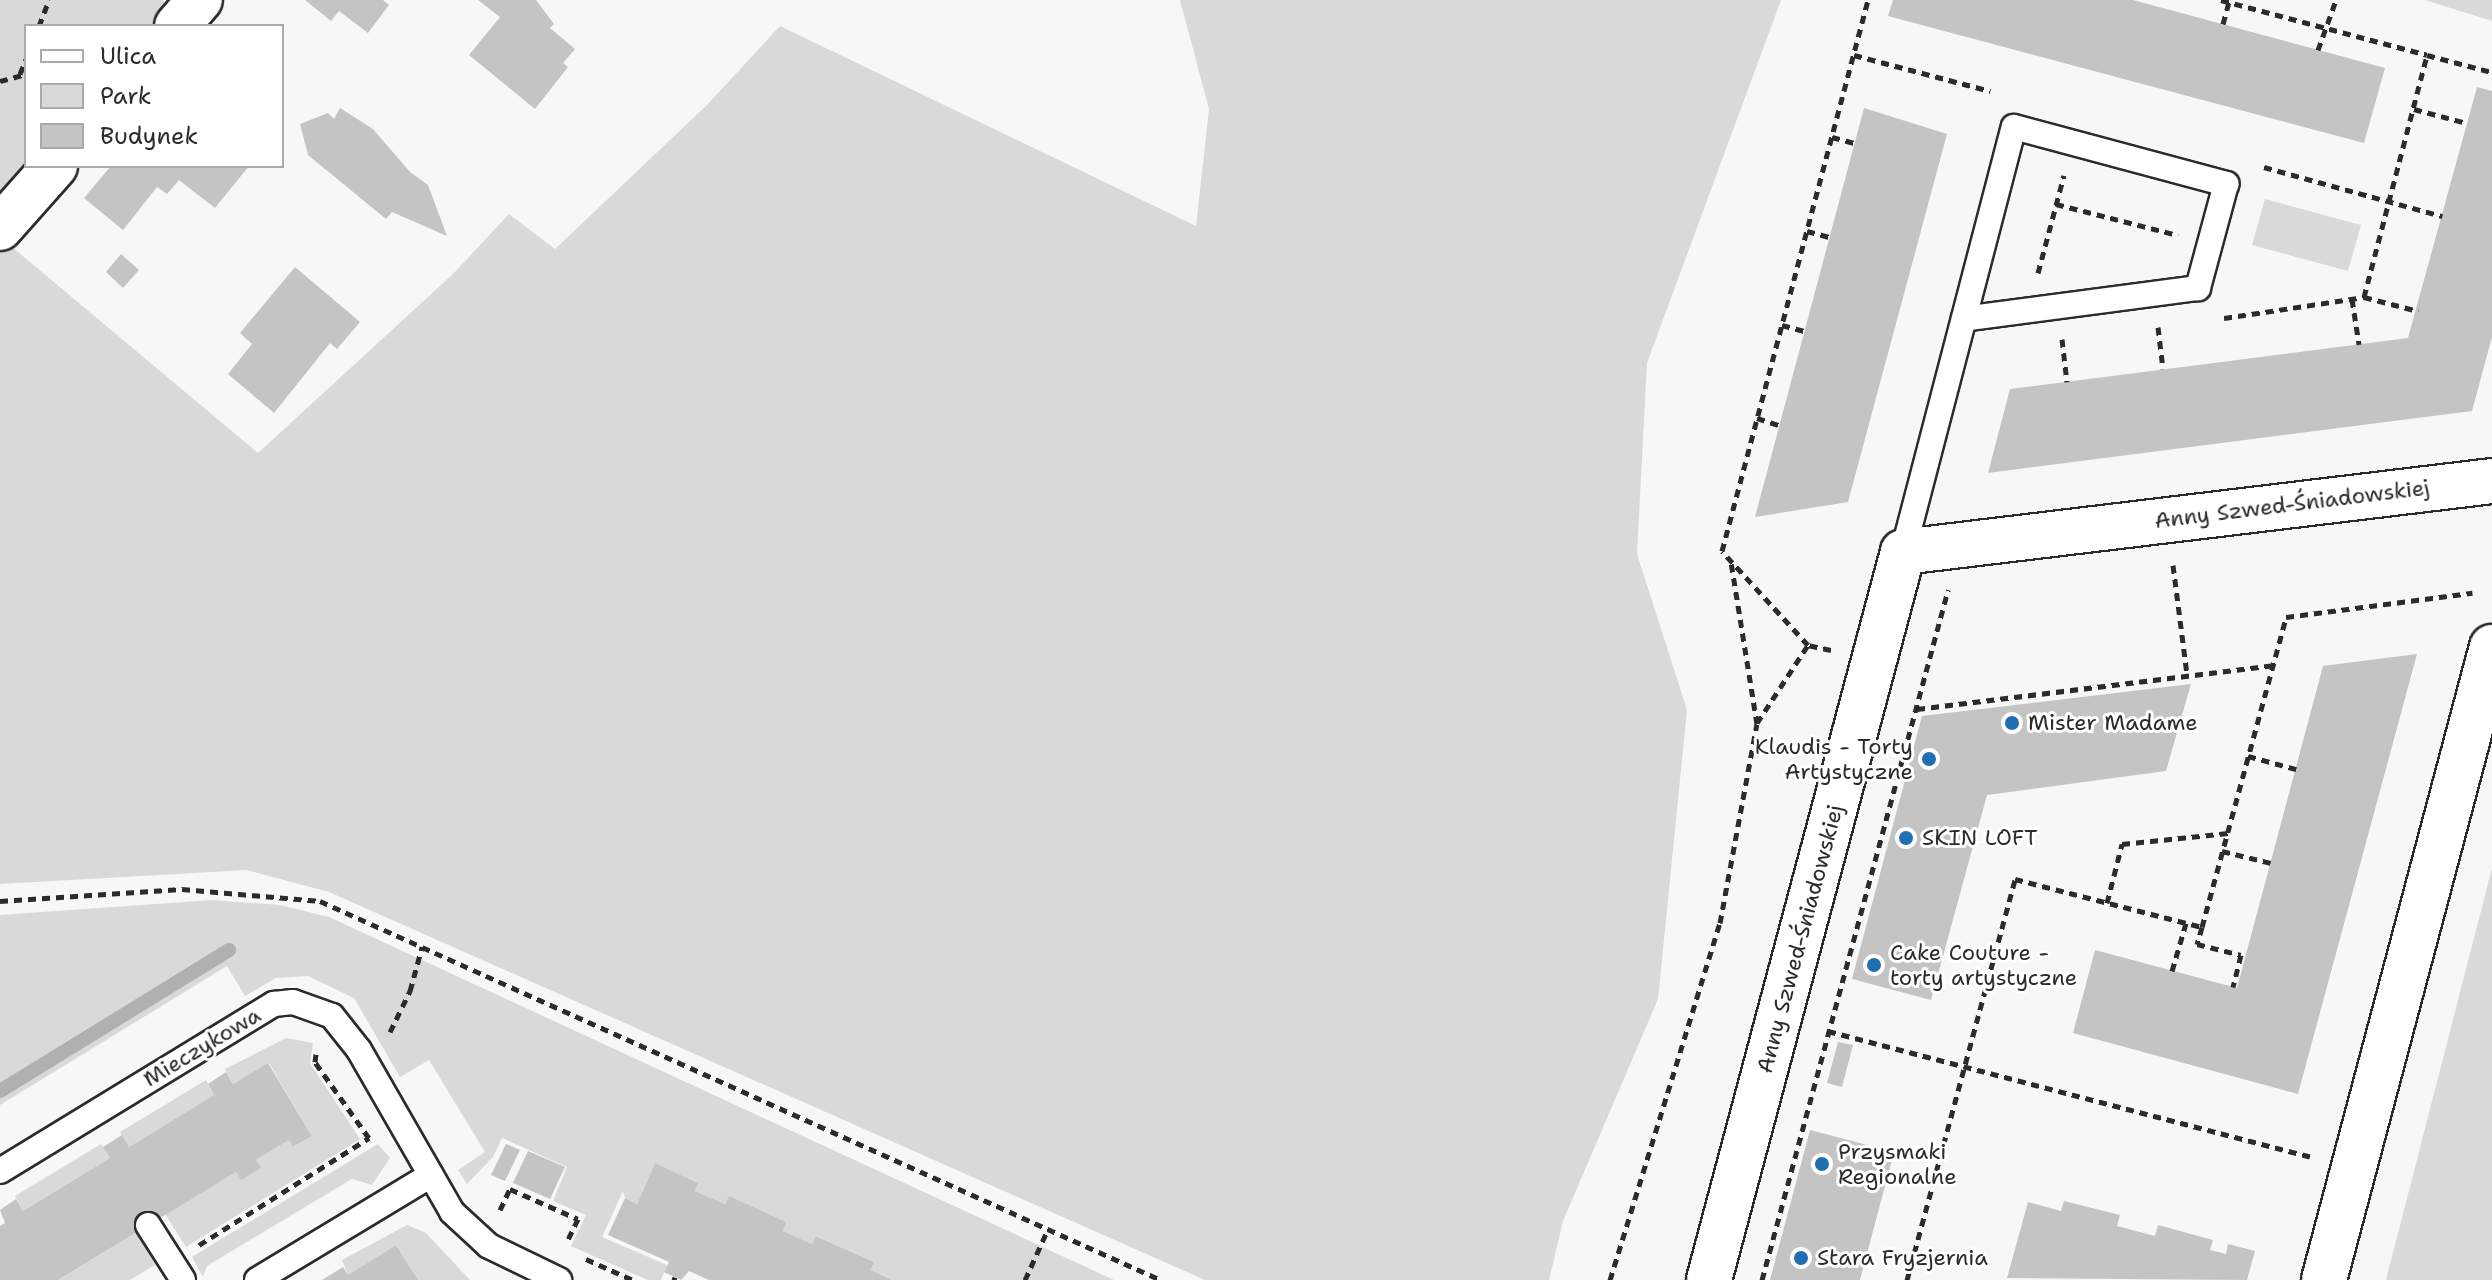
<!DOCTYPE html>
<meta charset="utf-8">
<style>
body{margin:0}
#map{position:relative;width:2492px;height:1280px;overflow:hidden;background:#f7f7f7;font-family:"Shantell Sans",sans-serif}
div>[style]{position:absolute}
.green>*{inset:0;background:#d9d9d9}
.stream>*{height:14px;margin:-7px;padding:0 7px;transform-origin:7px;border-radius:7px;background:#b0b0b0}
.building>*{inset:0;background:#c4c4c4}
.path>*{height:5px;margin-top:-2.5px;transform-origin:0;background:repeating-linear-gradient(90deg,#2b2b2b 0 8px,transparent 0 14px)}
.roads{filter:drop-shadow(2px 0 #2b2b2b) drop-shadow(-2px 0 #2b2b2b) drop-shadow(0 2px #2b2b2b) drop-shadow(0 -2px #2b2b2b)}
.lane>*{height:24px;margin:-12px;padding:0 12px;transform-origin:12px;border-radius:12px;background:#fff}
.street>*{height:44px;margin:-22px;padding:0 22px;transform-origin:22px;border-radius:22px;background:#fff}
.dots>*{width:22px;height:22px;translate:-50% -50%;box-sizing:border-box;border:4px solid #fff;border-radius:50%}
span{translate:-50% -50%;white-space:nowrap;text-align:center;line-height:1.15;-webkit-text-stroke:6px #fff;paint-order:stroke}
.street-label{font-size:22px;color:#2b2b2b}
.poi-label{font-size:22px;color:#2b2b2b}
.left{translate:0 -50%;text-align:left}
.right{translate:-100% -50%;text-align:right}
.legend{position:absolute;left:24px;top:24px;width:260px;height:144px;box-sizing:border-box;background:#fff;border:2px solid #aaa;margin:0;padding:10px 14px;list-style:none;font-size:24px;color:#2b2b2b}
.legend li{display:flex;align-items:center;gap:16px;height:40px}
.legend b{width:40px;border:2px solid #aaa}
</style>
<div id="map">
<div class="green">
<i style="clip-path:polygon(0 0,163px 0,168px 11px,155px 26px,26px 26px,26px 166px,0 202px)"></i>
<i style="clip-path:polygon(1180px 0,1781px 0,1647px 363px,1637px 554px,1687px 710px,1658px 999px,1563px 1221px,1549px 1280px,1205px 1280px,329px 892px,247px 870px,0 884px,0 237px,258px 453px,453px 274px,509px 214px,555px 249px,707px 105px,780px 26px,1196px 226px,1209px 109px)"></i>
<i style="clip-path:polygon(2425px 0,2492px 0,2492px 21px)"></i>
<i style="clip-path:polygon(2265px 199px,2361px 225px,2348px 271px,2252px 245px)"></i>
<i style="clip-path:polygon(2492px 868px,2492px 1280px,2386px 1280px)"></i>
<i style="clip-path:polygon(212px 900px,280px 905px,329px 917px,1114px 1280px,892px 1280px,871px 1270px,874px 1262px,817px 1236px,812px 1244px,783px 1231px,786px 1222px,729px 1197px,725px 1204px,704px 1195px,695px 1191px,698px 1183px,655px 1163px,637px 1204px,625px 1198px,623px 1191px,602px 1237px,667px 1265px,661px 1280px,648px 1280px,571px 1246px,586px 1215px,553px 1201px,567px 1167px,502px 1138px,493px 1157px,467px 1184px,458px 1170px,485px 1152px,429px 1060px,400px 1077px,354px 998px,308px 976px,276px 978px,245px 996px,227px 966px,0 1105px,0 915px)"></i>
<i style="clip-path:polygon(286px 1038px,313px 1043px,310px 1063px,360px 1139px,186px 1247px,165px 1214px,236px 1172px,241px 1180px,256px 1160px,289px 1140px,294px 1147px,312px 1136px,269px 1063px,233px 1084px,225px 1069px)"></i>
<i style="clip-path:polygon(206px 1080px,214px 1095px,129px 1147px,120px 1132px)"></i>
<i style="clip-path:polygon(101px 1144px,110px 1158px,23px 1211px,15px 1196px)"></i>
<i style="clip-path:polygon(378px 1144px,390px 1158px,372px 1185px,352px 1179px,207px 1266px,203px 1277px,192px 1257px)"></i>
<i style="clip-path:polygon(407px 1225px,426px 1233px,470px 1280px,418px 1280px,396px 1245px,348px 1275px,342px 1260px)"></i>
<i style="clip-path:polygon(136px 1233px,155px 1265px,130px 1280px,58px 1280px)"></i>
</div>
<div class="stream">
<i style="left:0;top:1091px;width:269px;rotate:-31.6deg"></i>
</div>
<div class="building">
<i style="clip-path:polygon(305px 0,383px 0,389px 5px,368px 33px,339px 11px,331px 21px)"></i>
<i style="clip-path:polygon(478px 0,536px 0,554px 24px,550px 28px,575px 49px,563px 63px,568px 67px,535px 109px,469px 55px,500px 17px)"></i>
<i style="clip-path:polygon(1893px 0,2133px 0,2385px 68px,2364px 143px,1888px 16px)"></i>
<i style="clip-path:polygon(2477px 87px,2492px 91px,2492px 337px,2472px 411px,1988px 473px,2010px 389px,2408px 338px)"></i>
<i style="clip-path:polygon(340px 108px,373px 129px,410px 172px,428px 185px,447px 236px,392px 212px,386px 219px,308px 155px,300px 124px,328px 113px,334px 119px)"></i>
<i style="clip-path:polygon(1864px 108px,1947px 134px,1848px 502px,1755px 517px)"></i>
<i style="clip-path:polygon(111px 166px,249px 166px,215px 208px,179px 180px,167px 194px,157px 187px,123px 230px,84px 198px)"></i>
<i style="clip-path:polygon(121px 254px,139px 270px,123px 288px,106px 272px)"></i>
<i style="clip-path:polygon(295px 267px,360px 322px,337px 349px,330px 343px,274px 413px,228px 374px,252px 344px,240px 333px)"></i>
<i style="clip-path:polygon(2417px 654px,2298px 1094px,2073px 1033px,2095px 950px,2237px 988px,2323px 666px)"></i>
<i style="clip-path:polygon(2191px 684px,2166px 771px,1987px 795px,1931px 1000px,1852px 979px,1922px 716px)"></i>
<i style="clip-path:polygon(1838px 1042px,1853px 1045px,1842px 1087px,1827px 1083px)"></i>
<i style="clip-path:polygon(268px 1063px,312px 1136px,293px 1147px,289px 1140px,256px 1160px,261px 1168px,241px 1180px,236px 1172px,58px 1280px,0 1280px,0 1226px,5px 1223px,0 1210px,16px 1199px,23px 1211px,110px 1158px,103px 1147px,122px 1135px,129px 1147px,214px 1095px,208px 1084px,226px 1072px,233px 1084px)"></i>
<i style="clip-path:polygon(1810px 1130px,1894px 1152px,1860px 1280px,1770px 1280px)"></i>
<i style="clip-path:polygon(506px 1144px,520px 1150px,505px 1181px,491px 1175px)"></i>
<i style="clip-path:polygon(528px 1151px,565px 1167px,550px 1199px,513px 1183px)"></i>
<i style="clip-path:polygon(655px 1163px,698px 1183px,695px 1191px,704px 1195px,725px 1204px,729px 1196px,786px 1222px,783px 1231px,812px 1244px,816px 1236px,874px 1262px,871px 1270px,892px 1280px,709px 1280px,689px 1271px,681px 1280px,664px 1272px,669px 1262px,608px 1235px,625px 1198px,637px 1204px)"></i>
<i style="clip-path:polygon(2064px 1201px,2120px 1215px,2117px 1226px,2155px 1236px,2158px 1225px,2213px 1240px,2210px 1250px,2226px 1254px,2228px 1244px,2255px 1251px,2247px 1280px,2007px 1278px,2028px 1202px,2061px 1211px)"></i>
<i style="clip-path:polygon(396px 1245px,418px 1280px,322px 1280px,343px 1267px,348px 1275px)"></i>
</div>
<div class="path">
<i style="left:2221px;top:0;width:213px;rotate:14.9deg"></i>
<i style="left:2223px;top:24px;width:23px;rotate:-75deg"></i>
<i style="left:39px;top:26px;width:28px;rotate:-69deg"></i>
<i style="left:2318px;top:50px;width:53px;rotate:-70.2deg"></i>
<i style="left:1854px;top:55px;width:141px;rotate:14.8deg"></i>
<i style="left:20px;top:74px;width:16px;rotate:-68deg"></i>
<i style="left:0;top:81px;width:27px;rotate:-15deg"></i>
<i style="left:2414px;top:109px;width:55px;rotate:14.8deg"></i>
<i style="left:1832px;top:137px;width:24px;rotate:15deg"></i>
<i style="left:2264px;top:167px;width:185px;rotate:15.4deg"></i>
<i style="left:2056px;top:204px;width:126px;rotate:14.3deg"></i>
<i style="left:1807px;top:231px;width:24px;rotate:15deg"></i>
<i style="left:2038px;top:273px;width:101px;rotate:-75.1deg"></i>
<i style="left:2364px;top:297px;width:56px;rotate:14.5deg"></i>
<i style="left:2352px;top:299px;width:46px;rotate:81.2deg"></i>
<i style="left:2224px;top:318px;width:142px;rotate:-8.5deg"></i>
<i style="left:2364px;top:297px;width:250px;rotate:-75.4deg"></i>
<i style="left:2427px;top:55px;width:67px;rotate:14.7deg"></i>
<i style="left:1782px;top:325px;width:24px;rotate:15deg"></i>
<i style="left:2158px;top:327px;width:42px;rotate:83.2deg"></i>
<i style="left:2062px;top:339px;width:43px;rotate:83.4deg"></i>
<i style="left:1757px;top:418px;width:23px;rotate:18deg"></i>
<i style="left:2173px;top:565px;width:111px;rotate:82.7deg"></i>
<i style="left:1831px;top:650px;width:24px;rotate:-168deg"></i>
<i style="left:1808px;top:645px;width:127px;rotate:-132.5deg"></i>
<i style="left:1722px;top:551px;width:570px;rotate:-75.16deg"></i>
<i style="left:1917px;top:709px;width:359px;rotate:-7deg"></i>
<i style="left:1757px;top:723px;width:93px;rotate:-56.8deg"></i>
<i style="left:2248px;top:756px;width:50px;rotate:15.2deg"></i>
<i style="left:2222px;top:851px;width:50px;rotate:13.8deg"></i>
<i style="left:0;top:901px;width:182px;rotate:-3.8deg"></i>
<i style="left:182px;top:889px;width:139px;rotate:5deg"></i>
<i style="left:320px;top:901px;width:922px;rotate:24.26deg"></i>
<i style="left:2107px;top:903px;width:61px;rotate:-75.7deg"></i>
<i style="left:2122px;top:844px;width:107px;rotate:-5.9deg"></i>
<i style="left:2202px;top:927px;width:18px;rotate:106deg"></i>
<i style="left:2197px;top:944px;width:45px;rotate:14deg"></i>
<i style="left:2241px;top:955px;width:33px;rotate:104deg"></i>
<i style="left:2172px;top:971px;width:50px;rotate:-73.7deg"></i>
<i style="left:1828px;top:1031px;width:498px;rotate:14.6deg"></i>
<i style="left:390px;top:1032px;width:46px;rotate:-64deg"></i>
<i style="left:410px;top:991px;width:46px;rotate:-74.7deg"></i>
<i style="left:500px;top:1210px;width:23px;rotate:-65deg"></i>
<i style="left:510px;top:1189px;width:74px;rotate:23.8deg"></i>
<i style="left:578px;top:1219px;width:28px;rotate:116deg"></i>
<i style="left:199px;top:1245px;width:201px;rotate:-32.2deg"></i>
<i style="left:369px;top:1138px;width:93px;rotate:-125.4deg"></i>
<i style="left:315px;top:1062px;width:8px;rotate:-83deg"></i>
<i style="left:586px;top:1259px;width:51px;rotate:24.1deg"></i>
<i style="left:674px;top:1280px;width:3px;rotate:-72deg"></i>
<i style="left:1025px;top:1280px;width:56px;rotate:-65.7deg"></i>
<i style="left:1610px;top:1280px;width:374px;rotate:-72.9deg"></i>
<i style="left:1720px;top:923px;width:202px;rotate:-79.5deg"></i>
<i style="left:1757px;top:724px;width:164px;rotate:-99.1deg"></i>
<i style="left:1762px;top:1280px;width:715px;rotate:-74.91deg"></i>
<i style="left:1907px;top:1280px;width:415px;rotate:-74.9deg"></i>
<i style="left:2015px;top:879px;width:193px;rotate:14.4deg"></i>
<i style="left:2202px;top:927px;width:321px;rotate:-74.8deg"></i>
<i style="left:2286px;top:617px;width:188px;rotate:-7.4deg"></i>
</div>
<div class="roads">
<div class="lane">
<i style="left:1903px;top:552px;width:439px;rotate:-75.4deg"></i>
<i style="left:2014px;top:127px;width:220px;rotate:15deg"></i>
<i style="left:2226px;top:184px;width:108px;rotate:105.1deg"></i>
<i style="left:2198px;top:288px;width:236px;rotate:172.5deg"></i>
<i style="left:0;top:1171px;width:321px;rotate:-31.4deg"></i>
<i style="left:274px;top:1004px;width:19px;rotate:-6deg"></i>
<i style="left:293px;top:1002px;width:41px;rotate:19.7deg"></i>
<i style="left:332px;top:1016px;width:43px;rotate:51.5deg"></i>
<i style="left:359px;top:1050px;width:187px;rotate:60.1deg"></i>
<i style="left:452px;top:1212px;width:50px;rotate:42.6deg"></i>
<i style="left:489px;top:1246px;width:78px;rotate:25.9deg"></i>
<i style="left:148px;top:1225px;width:65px;rotate:57.5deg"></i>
<i style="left:257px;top:1280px;width:203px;rotate:-31.1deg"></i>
</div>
<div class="street">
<i style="left:177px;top:26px;width:35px;rotate:-49deg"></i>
<i style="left:0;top:228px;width:83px;rotate:-48.4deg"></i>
<i style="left:1709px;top:1280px;width:753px;rotate:-75.08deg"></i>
<i style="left:1903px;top:552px;width:593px;rotate:-6.87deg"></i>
<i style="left:2324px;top:1280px;width:655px;rotate:-75.14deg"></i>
</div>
</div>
<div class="dots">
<i style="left:2012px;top:723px;background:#1f6fb2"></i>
<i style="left:1929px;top:759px;background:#1f6fb2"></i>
<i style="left:1906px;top:838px;background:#1f6fb2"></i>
<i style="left:1874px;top:965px;background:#1f6fb2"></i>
<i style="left:1822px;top:1164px;background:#1f6fb2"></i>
<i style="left:1801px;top:1258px;background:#1f6fb2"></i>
</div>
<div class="street-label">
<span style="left:2292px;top:504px;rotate:-7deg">Anny Szwed-Śniadowskiej</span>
<span style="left:1800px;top:939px;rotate:-75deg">Anny Szwed-Śniadowskiej</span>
<span style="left:202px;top:1047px;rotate:-31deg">Mieczykowa</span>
</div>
<div class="poi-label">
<span class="left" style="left:2028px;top:723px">Mister Madame</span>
<span class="right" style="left:1913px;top:759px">Klaudis - Torty<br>Artystyczne</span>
<span class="left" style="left:1922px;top:838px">SKIN LOFT</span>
<span class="left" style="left:1890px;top:965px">Cake Couture -<br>torty artystyczne</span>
<span class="left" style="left:1838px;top:1164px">Przysmaki<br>Regionalne</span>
<span class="left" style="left:1817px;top:1258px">Stara Fryzjernia</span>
</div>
<ul class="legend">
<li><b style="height:10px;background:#fff"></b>Ulica</li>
<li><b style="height:22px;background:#d9d9d9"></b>Park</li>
<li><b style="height:22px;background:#c4c4c4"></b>Budynek</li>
</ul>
</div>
